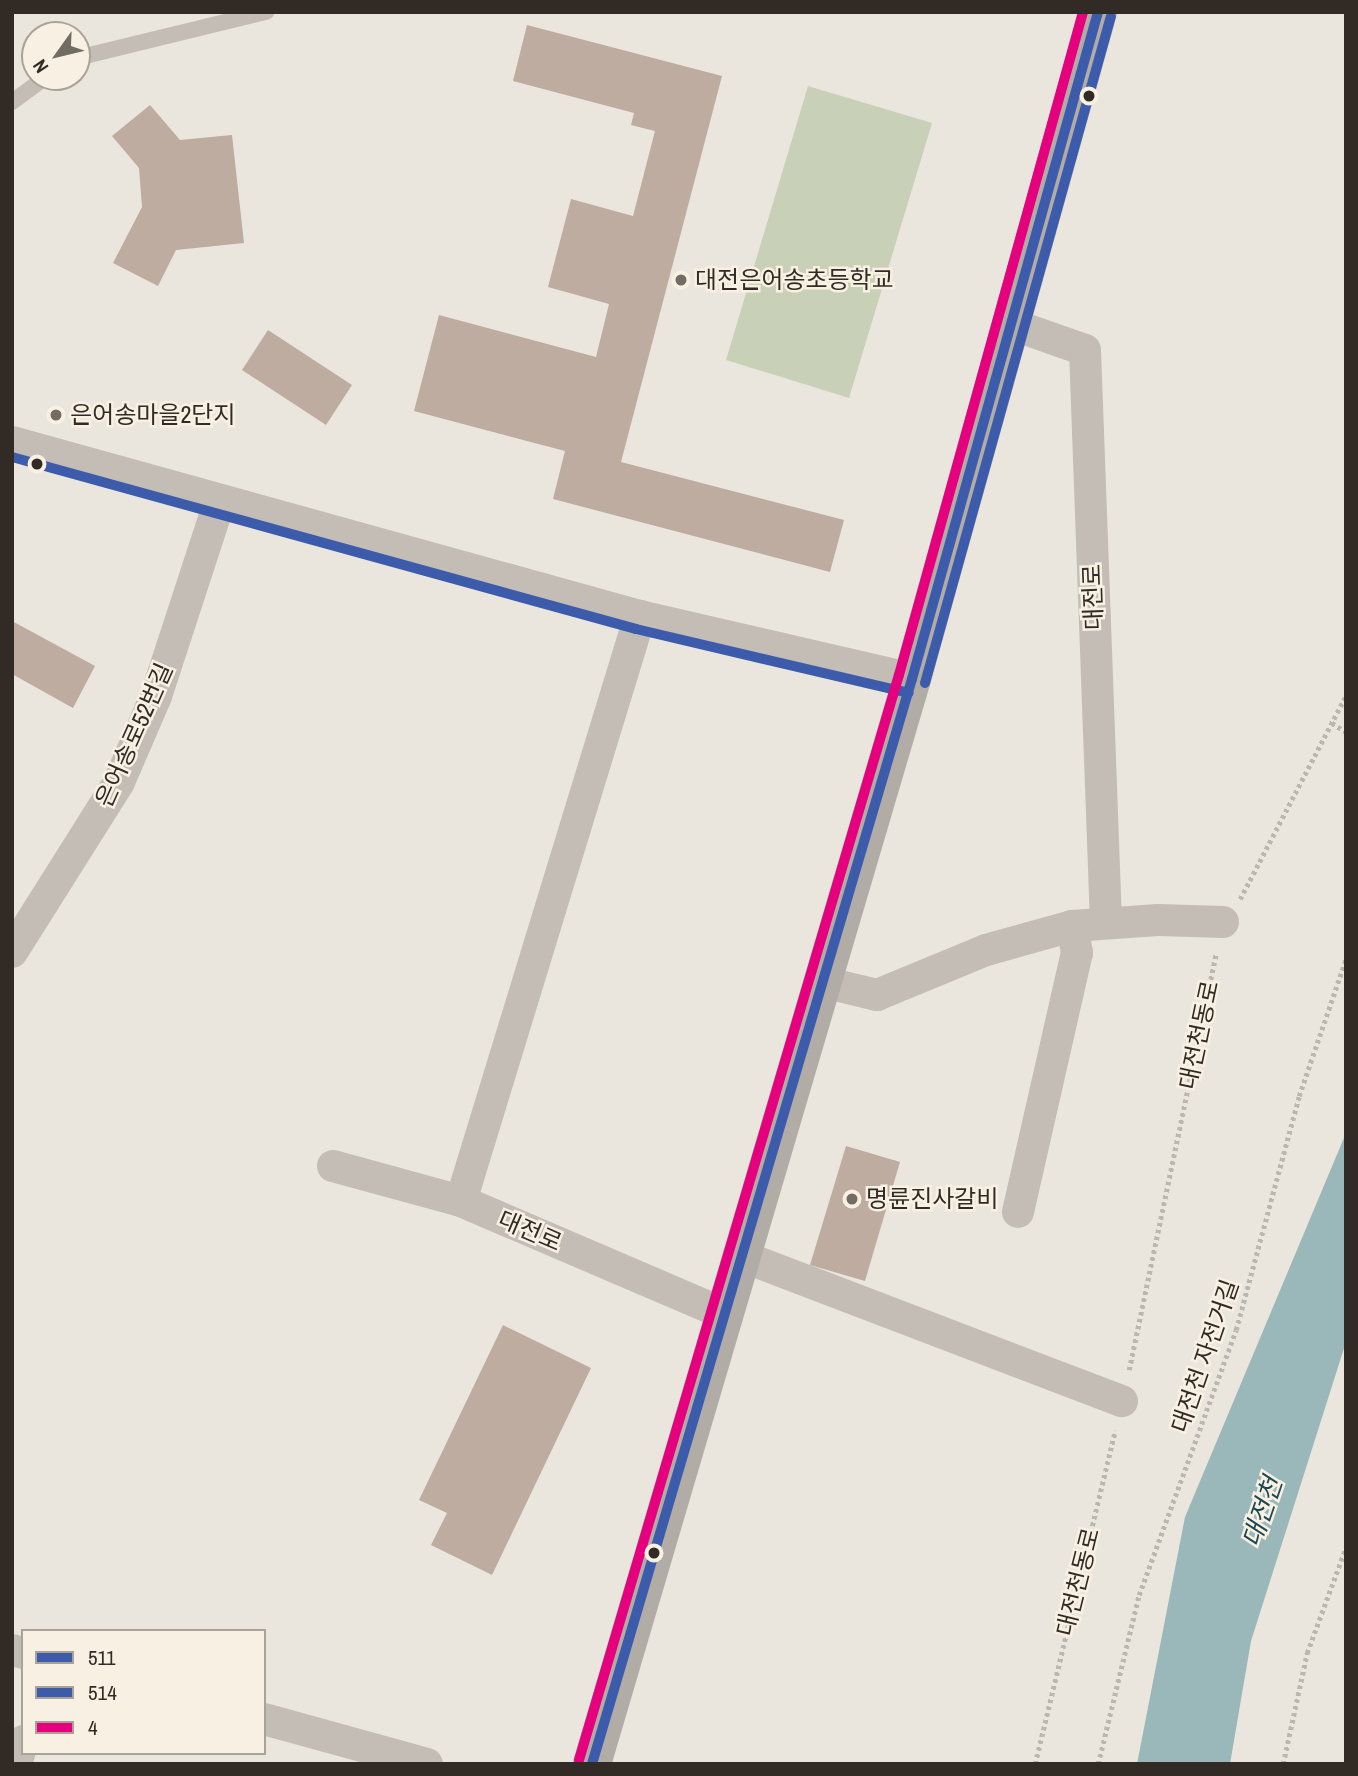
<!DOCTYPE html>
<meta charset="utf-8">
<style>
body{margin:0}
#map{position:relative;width:1358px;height:1776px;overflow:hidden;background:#eae6dd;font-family:"Archivo Narrow","Noto Sans KR",sans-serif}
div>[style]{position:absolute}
.green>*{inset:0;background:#c8d0b7}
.water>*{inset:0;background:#9ab7ba}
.building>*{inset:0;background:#bdac9f}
.path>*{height:4.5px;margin-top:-2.25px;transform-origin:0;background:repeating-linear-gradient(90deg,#bbb6af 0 3.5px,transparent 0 7px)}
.lane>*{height:16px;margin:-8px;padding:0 8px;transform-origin:8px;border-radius:8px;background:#c3bdb6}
.street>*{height:32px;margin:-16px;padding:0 16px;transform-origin:16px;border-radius:16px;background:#c3bdb6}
.primary>*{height:38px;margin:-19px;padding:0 19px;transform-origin:19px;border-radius:19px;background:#b1aca6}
.bus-1>*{height:10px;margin:-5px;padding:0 5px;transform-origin:5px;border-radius:5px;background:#3d5bab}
.bus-2>*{height:10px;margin:-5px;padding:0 5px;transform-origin:5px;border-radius:5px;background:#3d5bab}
.bus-3>*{height:10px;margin:-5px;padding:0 5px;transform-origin:5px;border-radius:5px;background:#e5007d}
.dots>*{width:19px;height:19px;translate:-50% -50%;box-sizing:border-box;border:4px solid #f8f1e3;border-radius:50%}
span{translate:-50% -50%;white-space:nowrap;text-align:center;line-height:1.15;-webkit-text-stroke:5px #f8f1e3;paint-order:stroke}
.poi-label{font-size:24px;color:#322b25}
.left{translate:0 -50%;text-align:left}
.street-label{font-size:24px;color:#322b25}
.water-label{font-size:26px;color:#1d4852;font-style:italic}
.frame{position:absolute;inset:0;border:14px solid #322b25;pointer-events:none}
.legend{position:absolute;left:21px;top:1629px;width:245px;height:126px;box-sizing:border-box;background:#f8f1e3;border:2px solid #a9a297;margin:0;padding:9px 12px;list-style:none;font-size:21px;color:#322b25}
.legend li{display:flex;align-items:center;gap:14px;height:35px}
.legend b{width:35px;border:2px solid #a9a297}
.north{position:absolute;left:21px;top:21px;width:70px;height:70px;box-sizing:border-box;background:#f8f1e3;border:2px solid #a9a297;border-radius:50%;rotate:236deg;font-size:19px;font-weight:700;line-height:28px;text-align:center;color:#322b25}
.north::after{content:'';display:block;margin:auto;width:24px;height:32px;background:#726c65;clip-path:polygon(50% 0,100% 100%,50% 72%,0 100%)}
</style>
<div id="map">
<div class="green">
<i style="clip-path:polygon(808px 86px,932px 123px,849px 398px,726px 360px)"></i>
</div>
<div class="water">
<i style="clip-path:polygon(1346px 1133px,1346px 1342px,1251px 1641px,1230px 1764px,1137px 1764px,1185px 1517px)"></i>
</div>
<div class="building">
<i style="clip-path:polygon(527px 25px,722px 76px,621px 462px,844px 520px,830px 572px,553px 499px,565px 451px,414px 411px,439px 315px,596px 357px,609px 304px,548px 287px,571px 199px,633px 216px,655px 131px,631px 125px,634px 113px,513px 81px)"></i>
<i style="clip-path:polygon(150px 105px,180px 140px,232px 135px,244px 243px,176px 250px,158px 286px,113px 263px,142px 207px,139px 168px,112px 136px)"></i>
<i style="clip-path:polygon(268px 330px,352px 385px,326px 425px,242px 370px)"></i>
<i style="clip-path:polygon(12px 621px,95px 666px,73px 708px,12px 674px)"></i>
<i style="clip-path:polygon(846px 1146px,900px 1162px,865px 1281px,810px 1265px)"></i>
<i style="clip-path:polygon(503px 1325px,591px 1368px,492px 1575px,431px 1545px,447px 1513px,419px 1500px)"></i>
</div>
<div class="path">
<i style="left:1332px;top:723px;width:17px;rotate:33deg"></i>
<i style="left:1240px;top:899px;width:230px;rotate:-62.5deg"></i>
<i style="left:1129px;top:1370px;width:425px;rotate:-78.2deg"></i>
<i style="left:1035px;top:1764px;width:343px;rotate:-76.5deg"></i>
<i style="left:1098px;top:1764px;width:174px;rotate:-76.4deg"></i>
<i style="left:1139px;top:1595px;width:282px;rotate:-69.9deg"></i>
<i style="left:1236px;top:1330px;width:242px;rotate:-74.9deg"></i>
<i style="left:1299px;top:1096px;width:145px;rotate:-71.1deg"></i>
<i style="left:1283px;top:1764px;width:114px;rotate:-77.8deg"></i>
<i style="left:1307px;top:1653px;width:113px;rotate:-69.8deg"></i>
</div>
<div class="lane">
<i style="left:77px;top:58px;width:195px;rotate:-13.7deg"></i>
<i style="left:12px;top:102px;width:42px;rotate:-36.3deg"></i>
</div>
<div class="street">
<i style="left:1011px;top:324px;width:78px;rotate:19.4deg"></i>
<i style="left:1085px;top:350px;width:572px;rotate:87.9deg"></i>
<i style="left:12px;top:442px;width:652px;rotate:15.49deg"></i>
<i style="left:640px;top:616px;width:279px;rotate:13deg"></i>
<i style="left:12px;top:952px;width:201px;rotate:-57.8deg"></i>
<i style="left:119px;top:782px;width:94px;rotate:-66.7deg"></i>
<i style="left:156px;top:696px;width:206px;rotate:-71.9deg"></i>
<i style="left:823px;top:982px;width:56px;rotate:13.5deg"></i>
<i style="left:877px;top:995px;width:118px;rotate:-22.4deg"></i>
<i style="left:986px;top:950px;width:89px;rotate:-15.6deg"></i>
<i style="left:1072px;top:926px;width:86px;rotate:-4deg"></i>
<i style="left:1158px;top:920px;width:65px;rotate:1.8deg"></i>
<i style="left:333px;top:1166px;width:133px;rotate:15.3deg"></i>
<i style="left:461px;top:1201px;width:284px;rotate:23.2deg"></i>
<i style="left:461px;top:1201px;width:612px;rotate:-72.99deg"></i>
<i style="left:1018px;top:1212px;width:266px;rotate:-77.2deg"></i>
<i style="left:1077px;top:953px;width:27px;rotate:-100deg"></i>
<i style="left:739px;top:1255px;width:410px;rotate:20.9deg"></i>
<i style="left:12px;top:1650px;width:11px;rotate:15deg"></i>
<i style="left:264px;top:1719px;width:169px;rotate:15.4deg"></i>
<i style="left:16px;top:1764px;width:24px;rotate:-73deg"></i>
</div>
<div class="primary">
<i style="left:592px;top:1764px;width:1131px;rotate:-73.57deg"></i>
<i style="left:912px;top:679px;width:692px;rotate:-74.42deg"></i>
</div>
<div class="bus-1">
<i style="left:592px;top:1764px;width:1131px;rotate:-73.57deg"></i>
<i style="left:912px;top:679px;width:692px;rotate:-74.42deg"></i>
</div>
<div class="bus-2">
<i style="left:12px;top:457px;width:647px;rotate:15.41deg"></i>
<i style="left:636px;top:629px;width:280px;rotate:13.2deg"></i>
<i style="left:925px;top:683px;width:692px;rotate:-74.42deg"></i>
</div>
<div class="bus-3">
<i style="left:579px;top:1760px;width:1131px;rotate:-73.57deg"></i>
<i style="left:899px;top:675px;width:688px;rotate:-74.49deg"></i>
</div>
<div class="dots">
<i style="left:1089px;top:96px;background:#322b25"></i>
<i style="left:681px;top:280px;background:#726c65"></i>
<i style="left:56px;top:415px;background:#726c65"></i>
<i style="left:37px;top:464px;background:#322b25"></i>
<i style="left:852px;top:1199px;background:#726c65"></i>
<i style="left:654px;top:1553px;background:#322b25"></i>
</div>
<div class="poi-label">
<span class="left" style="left:695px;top:280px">대전은어송초등학교</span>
<span class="left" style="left:70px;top:415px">은어송마을2단지</span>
<span class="left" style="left:866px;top:1199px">명륜진사갈비</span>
</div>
<div class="street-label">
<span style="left:1093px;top:597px;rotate:-92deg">대전로</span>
<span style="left:134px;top:735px;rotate:-66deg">은어송로52번길</span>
<span style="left:1199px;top:1035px;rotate:-78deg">대전천동로</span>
<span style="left:530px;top:1231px;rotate:23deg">대전로</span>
<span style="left:1205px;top:1356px;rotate:-71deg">대전천 자전거길</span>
<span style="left:1078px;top:1582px;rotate:-76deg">대전천동로</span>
</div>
<div class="water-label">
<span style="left:1262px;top:1512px;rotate:-71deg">대전천</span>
</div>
<div class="frame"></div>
<ul class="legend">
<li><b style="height:9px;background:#3d5bab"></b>511</li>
<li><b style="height:9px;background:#3d5bab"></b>514</li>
<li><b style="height:9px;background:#e5007d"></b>4</li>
</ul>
<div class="north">N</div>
</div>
